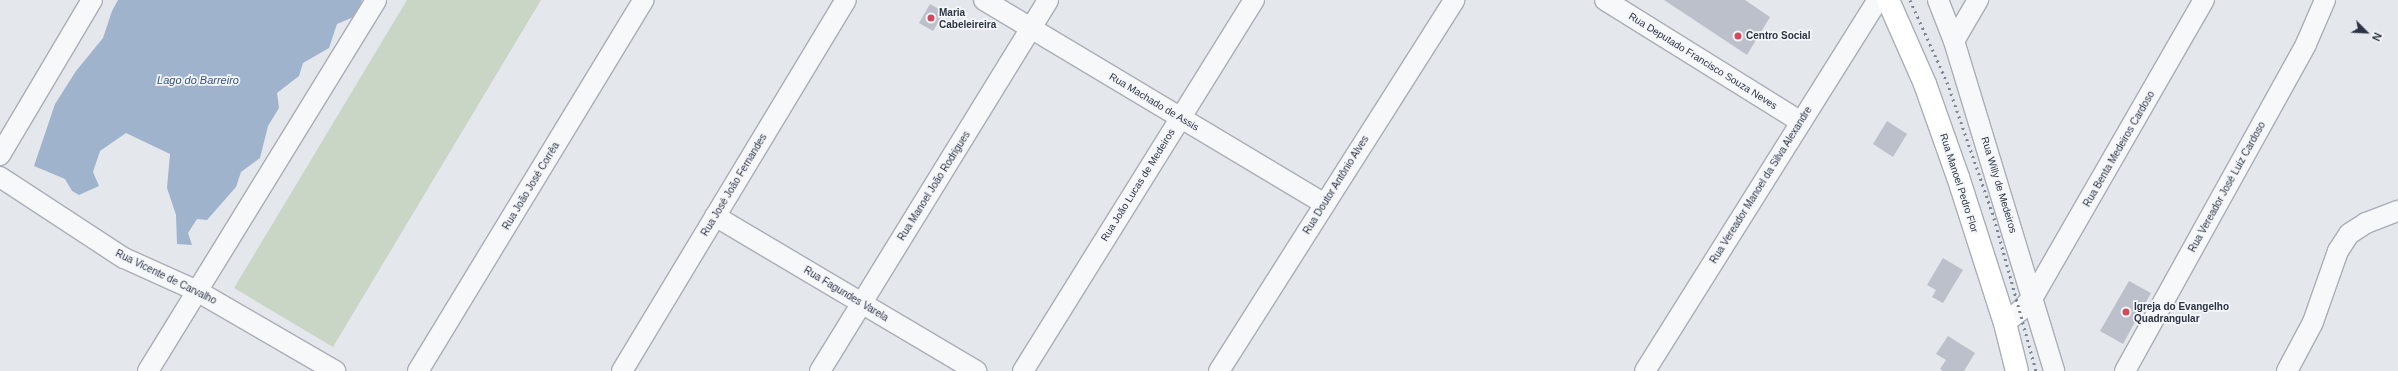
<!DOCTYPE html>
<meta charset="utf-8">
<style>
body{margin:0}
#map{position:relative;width:2398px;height:371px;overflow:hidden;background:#e4e7ec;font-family:Helvetica,sans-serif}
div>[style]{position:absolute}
.green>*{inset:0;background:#c9d6c5}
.water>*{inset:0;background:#9fb4cc}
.building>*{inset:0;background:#bbc0ca}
.roads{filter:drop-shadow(1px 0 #a9aeb7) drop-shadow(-1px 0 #a9aeb7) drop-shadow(0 1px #a9aeb7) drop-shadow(0 -1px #a9aeb7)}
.minor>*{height:20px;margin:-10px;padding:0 10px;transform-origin:10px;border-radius:10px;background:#f7f8fa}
.major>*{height:22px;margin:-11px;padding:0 11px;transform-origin:11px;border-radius:11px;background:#fff}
.rail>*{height:3px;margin-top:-1.5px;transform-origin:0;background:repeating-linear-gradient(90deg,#7d8696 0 2px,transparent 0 6px)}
.dots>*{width:11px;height:11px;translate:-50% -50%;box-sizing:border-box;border:2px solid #f4f6f9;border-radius:50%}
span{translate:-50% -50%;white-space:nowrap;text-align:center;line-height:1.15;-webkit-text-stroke:3.5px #f4f6f9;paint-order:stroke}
.poi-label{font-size:10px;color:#2b3445;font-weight:700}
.left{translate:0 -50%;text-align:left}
.street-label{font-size:10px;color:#2b3445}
.water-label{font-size:11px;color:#34527a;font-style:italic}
.north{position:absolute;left:2346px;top:12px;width:40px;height:40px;-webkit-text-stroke:3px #f4f6f9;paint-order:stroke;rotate:114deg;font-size:11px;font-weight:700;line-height:16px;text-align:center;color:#2b3445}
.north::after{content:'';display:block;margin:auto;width:14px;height:18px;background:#2b3445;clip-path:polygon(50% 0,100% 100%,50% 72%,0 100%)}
</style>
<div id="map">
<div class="green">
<i style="clip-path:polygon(407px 0,541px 0,333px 347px,234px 288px)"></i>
</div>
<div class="water">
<i style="clip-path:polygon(118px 0,362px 0,358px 15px,337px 24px,329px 48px,303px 63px,299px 76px,277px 93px,279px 108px,268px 126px,260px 158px,241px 172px,236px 187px,207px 220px,197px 219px,188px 233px,192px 245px,177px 244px,176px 215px,167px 188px,170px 154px,126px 133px,100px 151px,93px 172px,99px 186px,79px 195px,72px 191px,65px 179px,34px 166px,55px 104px,76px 71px,103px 38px,112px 11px)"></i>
</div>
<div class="building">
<i style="clip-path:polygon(1664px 0,1745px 0,1770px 17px,1747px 55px)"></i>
<i style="clip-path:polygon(930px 4px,944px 12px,933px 31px,919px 23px)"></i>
<i style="clip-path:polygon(1887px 121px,1907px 134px,1893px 157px,1873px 144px)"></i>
<i style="clip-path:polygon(1943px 258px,1963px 270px,1943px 303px,1932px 297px,1936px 290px,1927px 285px)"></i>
<i style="clip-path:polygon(2129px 281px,2151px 293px,2123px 344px,2100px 331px)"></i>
<i style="clip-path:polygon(1948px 336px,1975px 353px,1964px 371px,1943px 371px,1940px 369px,1946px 360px,1936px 354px)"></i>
</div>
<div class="roads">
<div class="minor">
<i style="left:984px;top:0;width:397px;rotate:30.9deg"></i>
<i style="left:1605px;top:0;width:231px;rotate:31.9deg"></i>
<i style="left:1938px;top:0;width:44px;rotate:68.7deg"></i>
<i style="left:1954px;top:41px;width:345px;rotate:73.1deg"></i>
<i style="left:1954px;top:41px;width:48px;rotate:-59.7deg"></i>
<i style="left:0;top:155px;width:180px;rotate:-59.3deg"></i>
<i style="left:0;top:177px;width:148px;rotate:33.2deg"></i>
<i style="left:124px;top:258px;width:80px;rotate:24.3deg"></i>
<i style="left:197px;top:291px;width:160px;rotate:30.1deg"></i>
<i style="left:715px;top:216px;width:304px;rotate:30.7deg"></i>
<i style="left:2005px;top:323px;width:19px;rotate:-39deg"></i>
<i style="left:2020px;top:311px;width:19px;rotate:-47deg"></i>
<i style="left:2033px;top:297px;width:343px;rotate:-60.1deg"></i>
<i style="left:148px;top:371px;width:435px;rotate:-58.4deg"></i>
<i style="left:418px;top:371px;width:434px;rotate:-58.7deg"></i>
<i style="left:622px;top:371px;width:433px;rotate:-58.9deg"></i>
<i style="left:820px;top:371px;width:435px;rotate:-58.4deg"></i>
<i style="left:1023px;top:371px;width:437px;rotate:-58.1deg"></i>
<i style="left:1219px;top:371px;width:439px;rotate:-57.6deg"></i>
<i style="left:1645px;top:371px;width:438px;rotate:-57.9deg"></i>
<i style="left:2125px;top:371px;width:374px;rotate:-61deg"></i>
<i style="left:2306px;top:44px;width:48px;rotate:-66.6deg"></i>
<i style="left:2287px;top:371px;width:55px;rotate:-62deg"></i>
<i style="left:2313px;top:322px;width:75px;rotate:-70.6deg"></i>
<i style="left:2338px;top:251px;width:20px;rotate:-57deg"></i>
<i style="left:2349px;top:234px;width:20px;rotate:-33deg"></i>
<i style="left:2366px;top:223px;width:34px;rotate:-21deg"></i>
</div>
<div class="major">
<i style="left:1888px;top:0;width:92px;rotate:66.2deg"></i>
<i style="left:1925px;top:84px;width:99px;rotate:70.5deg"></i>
<i style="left:1958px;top:177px;width:153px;rotate:72.2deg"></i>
<i style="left:2005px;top:323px;width:49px;rotate:76deg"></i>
</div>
</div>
<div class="rail">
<i style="left:1910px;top:0;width:90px;rotate:65.7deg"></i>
<i style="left:1947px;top:82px;width:144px;rotate:70.9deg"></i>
<i style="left:1994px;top:218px;width:159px;rotate:74.6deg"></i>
</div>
<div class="dots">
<i style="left:931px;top:18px;background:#d1495b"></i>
<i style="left:1738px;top:36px;background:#d1495b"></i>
<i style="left:2126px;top:312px;background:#d1495b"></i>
</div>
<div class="poi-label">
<span class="left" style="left:939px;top:18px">Maria<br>Cabeleireira</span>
<span class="left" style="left:1746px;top:36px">Centro Social</span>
<span class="left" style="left:2134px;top:312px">Igreja do Evangelho<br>Quadrangular</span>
</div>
<div class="street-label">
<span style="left:1703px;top:61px;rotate:32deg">Rua Deputado Francisco Souza Neves</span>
<span style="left:1154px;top:102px;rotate:31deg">Rua Machado de Assis</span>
<span style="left:2119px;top:149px;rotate:-60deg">Rua Benta Medeiros Cardoso</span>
<span style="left:1959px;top:183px;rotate:72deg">Rua Manoel Pedro Flor</span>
<span style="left:734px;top:185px;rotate:-59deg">Rua José João Fernandes</span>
<span style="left:1138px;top:185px;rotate:-58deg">Rua João Lucas de Medeiros</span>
<span style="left:1336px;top:185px;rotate:-58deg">Rua Doutor Antônio Alves</span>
<span style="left:1761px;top:185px;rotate:-58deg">Rua Vereador Manoel da Silva Alexandre</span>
<span style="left:1999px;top:185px;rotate:73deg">Rua Willy de Medeiros</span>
<span style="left:531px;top:186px;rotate:-59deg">Rua João José Corrêa</span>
<span style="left:934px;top:186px;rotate:-58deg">Rua Manoel João Rodrigues</span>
<span style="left:2227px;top:187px;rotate:-61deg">Rua Vereador José Luiz Cardoso</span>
<span style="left:166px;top:277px;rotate:26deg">Rua Vicente de Carvalho</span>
<span style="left:846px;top:294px;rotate:31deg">Rua Fagundes Varela</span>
</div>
<div class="water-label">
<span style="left:198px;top:80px">Lago do Barreiro</span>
</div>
<div class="north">N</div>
</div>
